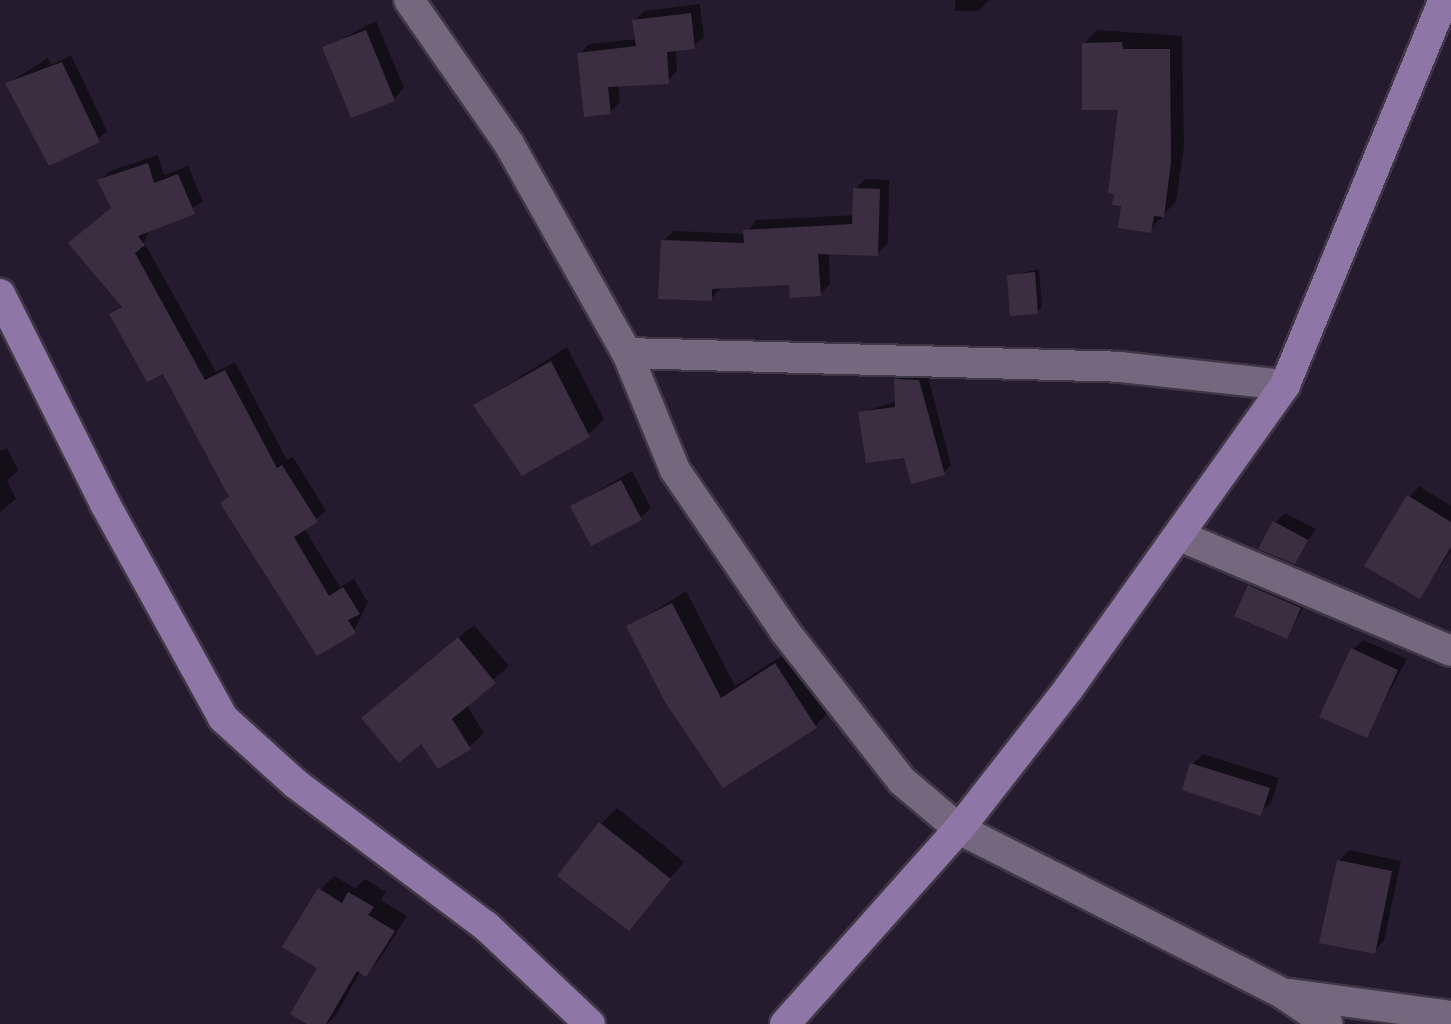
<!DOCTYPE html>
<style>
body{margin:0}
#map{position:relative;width:1451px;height:1024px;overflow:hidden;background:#261b2e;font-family:"Titillium Web",sans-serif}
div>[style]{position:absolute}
.shadow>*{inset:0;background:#0007}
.building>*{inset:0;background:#3b2e41}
.roads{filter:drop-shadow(2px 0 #3f3746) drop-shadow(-2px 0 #3f3746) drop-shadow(0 2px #3f3746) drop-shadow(0 -2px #3f3746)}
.minor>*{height:30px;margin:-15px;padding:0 15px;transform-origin:15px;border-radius:15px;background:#74677e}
.major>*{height:30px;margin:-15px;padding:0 15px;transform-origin:15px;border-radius:15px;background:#8e77a6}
span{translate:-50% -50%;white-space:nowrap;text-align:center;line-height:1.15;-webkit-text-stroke:9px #1d1224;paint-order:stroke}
</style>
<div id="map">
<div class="shadow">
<i style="clip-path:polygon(955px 0,989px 0,978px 11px,955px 11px)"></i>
<i style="clip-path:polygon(700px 4px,704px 37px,694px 46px,676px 49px,677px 71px,668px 81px,618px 84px,620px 102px,610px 112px,580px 54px,589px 44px,637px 39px,635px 21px,644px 11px)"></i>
<i style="clip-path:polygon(376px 21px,404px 88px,394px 99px,325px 48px)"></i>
<i style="clip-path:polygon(1097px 30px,1182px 36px,1184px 147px,1176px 201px,1150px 230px,1124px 204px,1121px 107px,1084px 44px)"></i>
<i style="clip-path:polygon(71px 55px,107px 131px,98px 139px,8px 83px,48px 58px,51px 65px)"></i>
<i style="clip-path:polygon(158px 155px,164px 175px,188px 166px,203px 202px,150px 229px,144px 242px,216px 372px,235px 362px,287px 460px,293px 457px,326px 511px,304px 528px,340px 587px,354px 579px,368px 602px,354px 631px,164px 370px,112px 315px,123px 304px,113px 207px,100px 180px,110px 171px)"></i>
<i style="clip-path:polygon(866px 179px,889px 180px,888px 243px,877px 253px,829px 252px,830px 284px,820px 294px,792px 282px,721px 288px,711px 299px,663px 241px,674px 231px,746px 234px,756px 220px,855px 215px,855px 189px)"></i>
<i style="clip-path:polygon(1039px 269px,1042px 307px,1037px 312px,1009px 276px)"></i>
<i style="clip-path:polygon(567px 347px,604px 419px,588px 435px,476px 405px)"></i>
<i style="clip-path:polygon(904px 373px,927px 373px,951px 465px,943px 473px,906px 455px,861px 413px,897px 401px,896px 380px)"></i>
<i style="clip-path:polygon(7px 448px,18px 470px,7px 481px,16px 499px,0 512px,0 451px)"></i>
<i style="clip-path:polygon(632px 471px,651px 508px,640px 518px,573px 506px)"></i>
<i style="clip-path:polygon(1419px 486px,1451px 506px,1451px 551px,1420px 596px,1409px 497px)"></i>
<i style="clip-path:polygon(1285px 513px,1316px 529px,1294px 561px,1275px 523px)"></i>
<i style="clip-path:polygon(1261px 576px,1310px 597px,1287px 636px,1250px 587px)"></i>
<i style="clip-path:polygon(686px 591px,735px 686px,789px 651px,829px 712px,815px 726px,667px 701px,629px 627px)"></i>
<i style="clip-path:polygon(474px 625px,509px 666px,466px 704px,484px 733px,469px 747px,379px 703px)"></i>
<i style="clip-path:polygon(1363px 640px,1407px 659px,1366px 735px,1353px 650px)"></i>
<i style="clip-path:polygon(1203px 754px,1279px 778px,1271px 803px,1260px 813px,1193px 764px)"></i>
<i style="clip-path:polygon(617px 808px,684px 862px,629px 928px,601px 824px)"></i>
<i style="clip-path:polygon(1349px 850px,1401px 861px,1384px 941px,1374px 951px,1339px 861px)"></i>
<i style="clip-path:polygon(334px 876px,355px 888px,365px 879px,386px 892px,381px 900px,407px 916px,380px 959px,366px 974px,361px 970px,336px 1015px,327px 1024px,312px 1024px,321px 967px,320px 890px)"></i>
</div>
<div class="building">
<i style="clip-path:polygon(691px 13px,695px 49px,667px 52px,669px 84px,608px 87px,611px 114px,584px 117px,577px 53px,636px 46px,632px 20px)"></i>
<i style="clip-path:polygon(366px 30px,395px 101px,351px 118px,322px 47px)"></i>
<i style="clip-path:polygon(1122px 42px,1123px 49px,1170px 49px,1171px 162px,1164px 217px,1154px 216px,1151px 233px,1118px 228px,1121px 206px,1112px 205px,1114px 194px,1108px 193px,1118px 110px,1082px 110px,1082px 43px)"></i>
<i style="clip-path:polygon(62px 62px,100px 142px,49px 166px,5px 83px)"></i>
<i style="clip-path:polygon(148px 163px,154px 183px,178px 174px,195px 214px,138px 236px,145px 245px,135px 253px,205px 380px,225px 370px,277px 468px,282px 465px,318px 522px,294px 537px,329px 596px,343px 587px,360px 614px,348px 620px,356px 633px,317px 656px,220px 503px,229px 497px,163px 374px,147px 382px,109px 314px,122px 307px,68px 243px,111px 208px,97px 180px)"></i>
<i style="clip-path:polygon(853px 188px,880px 189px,878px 256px,818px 254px,821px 296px,790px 298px,789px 285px,712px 289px,712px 301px,658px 299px,661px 240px,744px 243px,743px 230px,852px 224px)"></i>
<i style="clip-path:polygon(1035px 272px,1038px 314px,1010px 316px,1007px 275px)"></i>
<i style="clip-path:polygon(551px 361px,590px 437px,522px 476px,473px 405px)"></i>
<i style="clip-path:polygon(894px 379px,919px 380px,945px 475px,911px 484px,904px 458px,866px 463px,858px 412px,895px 407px)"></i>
<i style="clip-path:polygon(621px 480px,642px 520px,591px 546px,570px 506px)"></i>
<i style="clip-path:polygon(1407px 495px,1451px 522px,1451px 547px,1420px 599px,1364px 566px)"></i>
<i style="clip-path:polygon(1273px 521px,1308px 540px,1295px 564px,1258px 549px)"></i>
<i style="clip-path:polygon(1248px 585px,1301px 608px,1287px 639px,1234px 616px)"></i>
<i style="clip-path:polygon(672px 603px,721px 698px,775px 663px,817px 728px,723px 788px,665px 702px,626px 626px)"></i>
<i style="clip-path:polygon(458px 637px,496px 683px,452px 719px,471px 749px,438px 769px,421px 744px,399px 763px,361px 718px)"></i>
<i style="clip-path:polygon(1351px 648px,1398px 670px,1367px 738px,1319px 717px)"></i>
<i style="clip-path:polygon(1190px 763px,1270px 788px,1261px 816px,1182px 790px)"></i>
<i style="clip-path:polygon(599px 822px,671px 879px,629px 931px,557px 876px)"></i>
<i style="clip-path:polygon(1337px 860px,1392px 871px,1375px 954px,1319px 943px)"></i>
<i style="clip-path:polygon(318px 888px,342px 903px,348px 892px,374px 907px,368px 915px,395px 931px,366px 977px,357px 971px,326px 1024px,307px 1024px,290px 1014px,317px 968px,282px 947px)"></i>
</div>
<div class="roads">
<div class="minor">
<i style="left:409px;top:0;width:175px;rotate:55.2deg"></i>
<i style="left:509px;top:144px;width:240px;rotate:60.6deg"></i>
<i style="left:627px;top:353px;width:126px;rotate:67.7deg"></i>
<i style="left:675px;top:470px;width:194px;rotate:55.7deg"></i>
<i style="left:784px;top:630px;width:192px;rotate:52deg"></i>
<i style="left:902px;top:781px;width:75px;rotate:40.1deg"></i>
<i style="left:959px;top:829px;width:362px;rotate:26.9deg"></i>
<i style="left:1282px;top:993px;width:55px;rotate:34deg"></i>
<i style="left:627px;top:353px;width:493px;rotate:1.6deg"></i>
<i style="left:1120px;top:367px;width:166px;rotate:6.2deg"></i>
<i style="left:1180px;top:536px;width:294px;rotate:23deg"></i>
<i style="left:1290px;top:994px;width:162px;rotate:7.8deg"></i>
</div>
<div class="major">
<i style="left:0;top:294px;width:235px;rotate:63.4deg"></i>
<i style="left:105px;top:504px;width:244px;rotate:61.1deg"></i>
<i style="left:223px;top:718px;width:98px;rotate:42.1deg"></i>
<i style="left:296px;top:784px;width:237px;rotate:36.8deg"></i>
<i style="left:486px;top:926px;width:143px;rotate:43.3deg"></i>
<i style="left:785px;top:1024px;width:261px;rotate:-48.3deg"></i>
<i style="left:959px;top:829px;width:179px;rotate:-52deg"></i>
<i style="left:1069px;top:688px;width:372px;rotate:-54.5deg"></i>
<i style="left:1285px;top:385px;width:417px;rotate:-67.6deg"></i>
</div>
</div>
</div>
